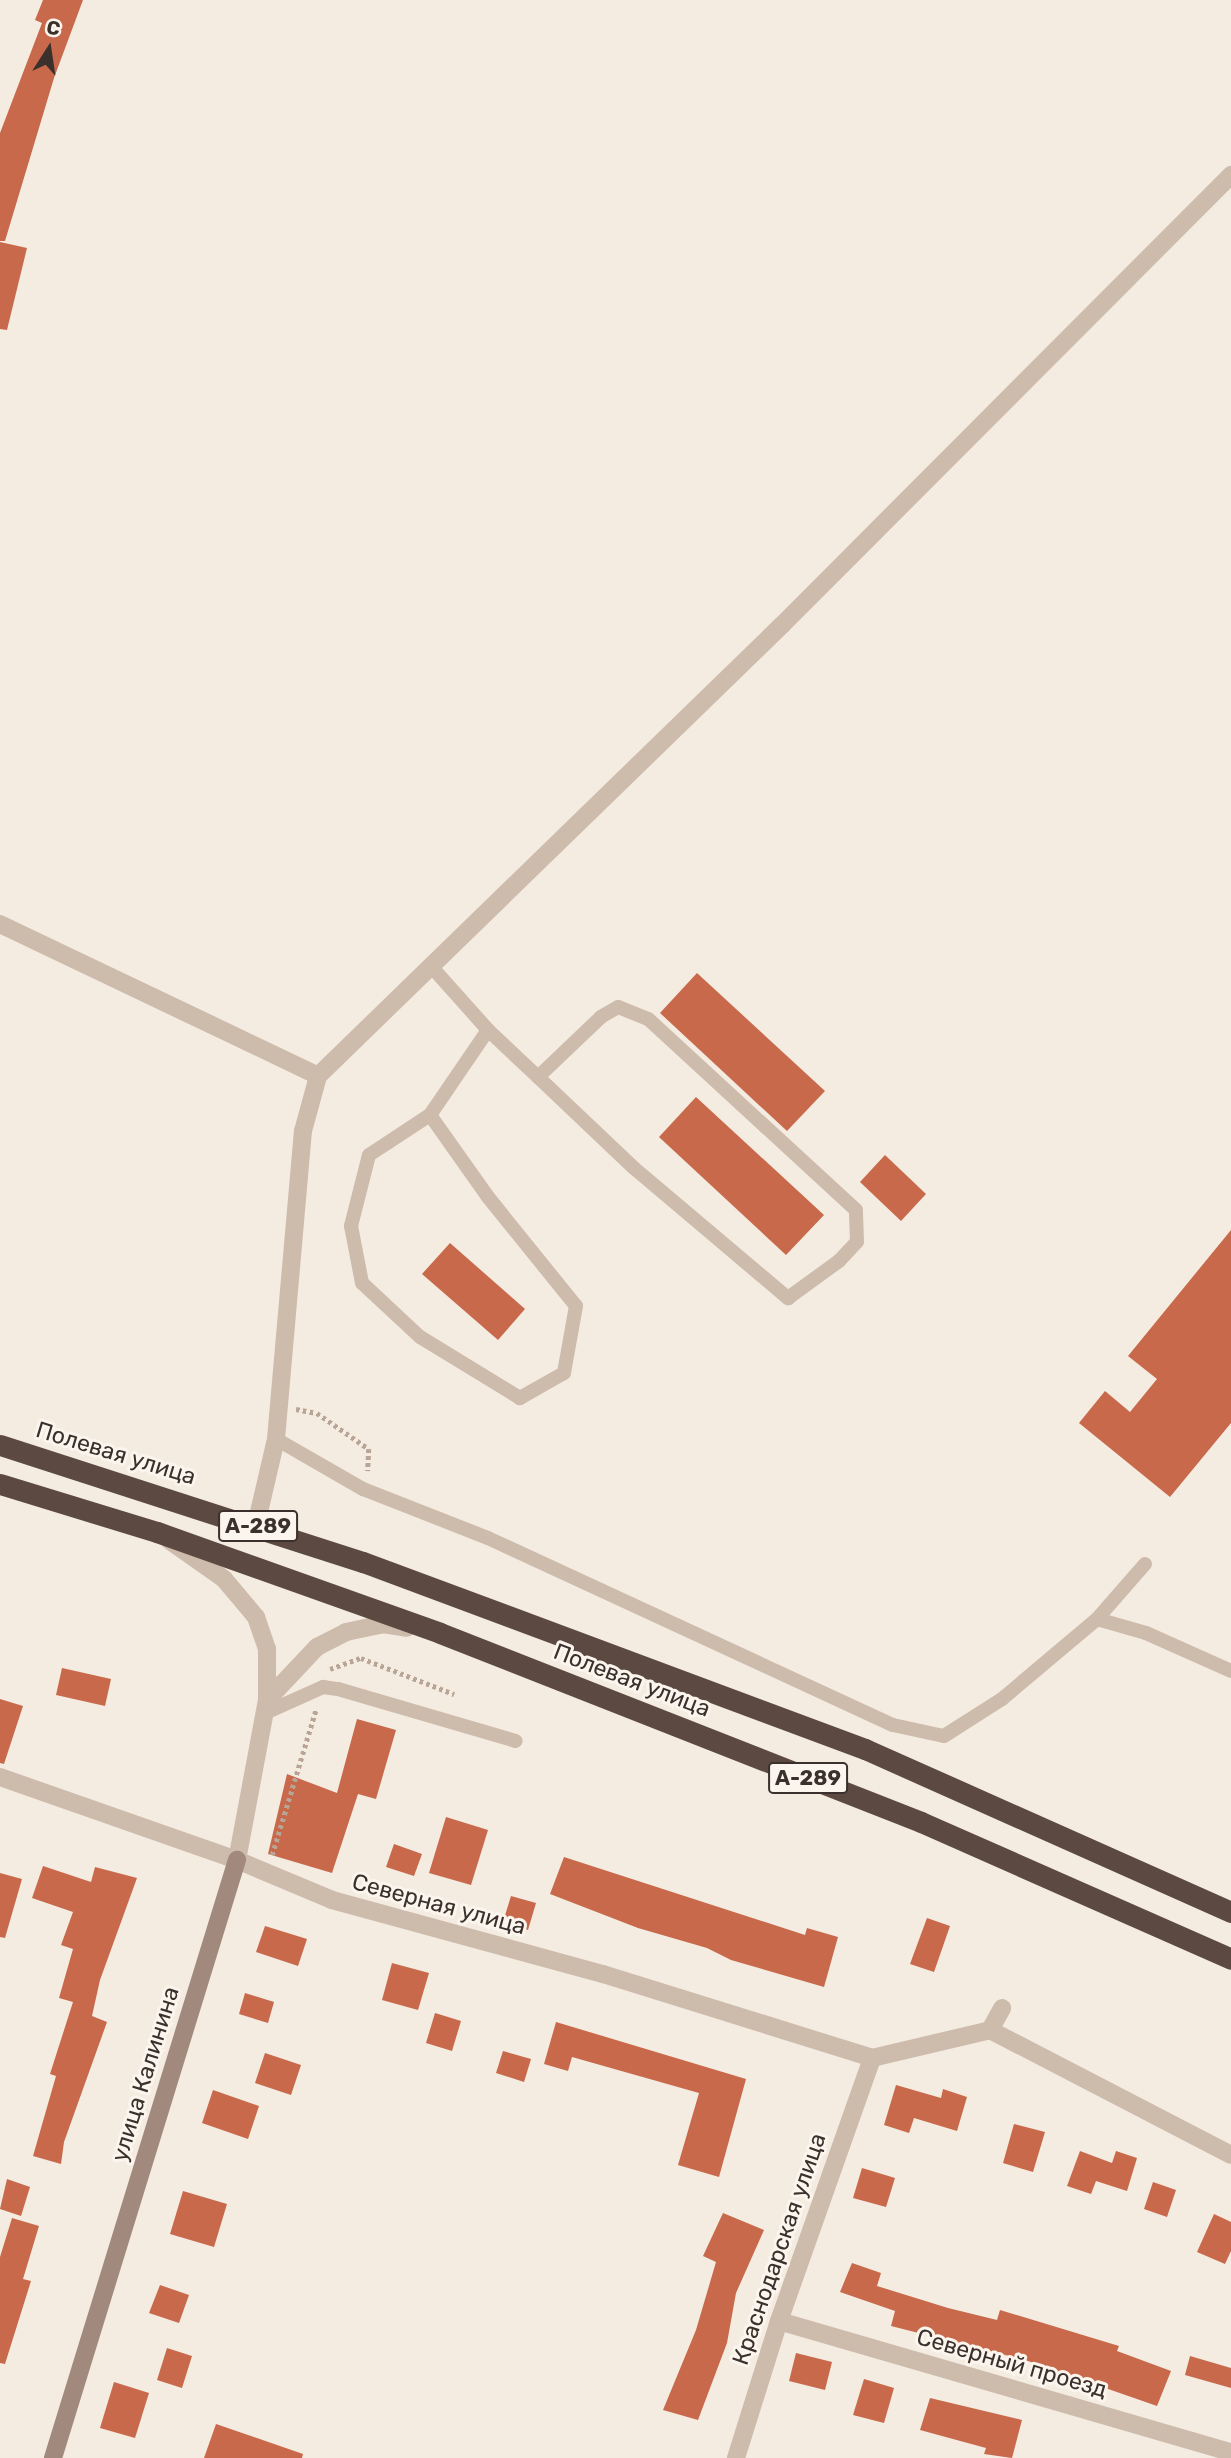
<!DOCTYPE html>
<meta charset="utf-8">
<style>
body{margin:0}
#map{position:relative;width:1231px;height:2458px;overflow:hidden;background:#f4ebe1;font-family:Rubik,sans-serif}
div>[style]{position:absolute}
.building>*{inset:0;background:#c8694b}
.path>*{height:4.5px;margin-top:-2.25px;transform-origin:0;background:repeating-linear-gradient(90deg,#b9a596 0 3.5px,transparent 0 7px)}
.lane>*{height:14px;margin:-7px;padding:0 7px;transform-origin:7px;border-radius:7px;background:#cdbbac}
.street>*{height:18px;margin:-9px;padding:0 9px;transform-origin:9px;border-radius:9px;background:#cdbbac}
.secondary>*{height:18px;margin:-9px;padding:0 9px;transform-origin:9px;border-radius:9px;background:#a18a7d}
.highway>*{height:21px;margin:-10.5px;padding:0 10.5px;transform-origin:10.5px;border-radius:10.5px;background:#5c4a42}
span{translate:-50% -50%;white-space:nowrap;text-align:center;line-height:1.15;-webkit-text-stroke:6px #fbf5ee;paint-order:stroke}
.shield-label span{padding:2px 5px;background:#fbf5ee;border:2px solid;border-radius:5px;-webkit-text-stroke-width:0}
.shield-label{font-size:21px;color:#3b302b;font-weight:700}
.street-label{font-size:23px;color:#3b302b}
.north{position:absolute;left:14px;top:14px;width:70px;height:70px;-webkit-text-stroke:5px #fbf5ee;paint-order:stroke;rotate:12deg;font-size:19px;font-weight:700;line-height:28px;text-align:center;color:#3b302b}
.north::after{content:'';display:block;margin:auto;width:24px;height:32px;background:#3b302b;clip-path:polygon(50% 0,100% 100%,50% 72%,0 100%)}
</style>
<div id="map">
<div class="building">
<i style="clip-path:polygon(43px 0,83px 0,54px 78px,5px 241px,0 241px,0 133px,42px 23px,35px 20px)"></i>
<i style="clip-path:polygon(0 242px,27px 248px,7px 330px,0 329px)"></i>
<i style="clip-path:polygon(697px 973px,825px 1091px,787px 1131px,660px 1013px)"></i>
<i style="clip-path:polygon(696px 1097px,824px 1215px,786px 1255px,659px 1137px)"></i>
<i style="clip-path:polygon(885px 1155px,926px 1194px,901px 1221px,860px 1182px)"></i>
<i style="clip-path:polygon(1231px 1230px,1231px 1423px,1170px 1497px,1079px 1423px,1105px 1391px,1130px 1412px,1157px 1379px,1128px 1356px)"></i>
<i style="clip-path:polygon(450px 1243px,525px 1309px,498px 1340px,422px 1274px)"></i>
<i style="clip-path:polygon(62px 1668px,111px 1679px,105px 1706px,56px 1695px)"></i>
<i style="clip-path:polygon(0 1699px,23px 1706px,4px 1764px,0 1763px)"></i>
<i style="clip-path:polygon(357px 1719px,396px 1730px,376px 1799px,358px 1794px,332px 1873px,268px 1854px,287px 1774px,337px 1793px)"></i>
<i style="clip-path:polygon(446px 1817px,488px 1830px,471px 1885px,429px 1873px)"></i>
<i style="clip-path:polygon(394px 1844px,422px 1854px,414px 1876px,386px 1867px)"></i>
<i style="clip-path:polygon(564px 1857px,805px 1935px,807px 1928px,838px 1937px,824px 1987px,731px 1960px,707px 1948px,638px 1928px,550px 1894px)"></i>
<i style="clip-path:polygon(43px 1866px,91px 1882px,95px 1867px,137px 1878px,100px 1980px,92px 2016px,107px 2022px,64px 2142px,61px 2164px,33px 2156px,56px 2076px,50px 2074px,73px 2002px,59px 1998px,73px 1949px,61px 1945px,73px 1912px,32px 1898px)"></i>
<i style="clip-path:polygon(0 1873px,22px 1879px,5px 1938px,0 1937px)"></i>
<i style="clip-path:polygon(511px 1896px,536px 1903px,528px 1930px,503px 1922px)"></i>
<i style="clip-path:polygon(927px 1918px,950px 1926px,934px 1972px,910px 1964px)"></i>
<i style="clip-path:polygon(265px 1926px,307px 1939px,298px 1966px,256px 1952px)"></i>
<i style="clip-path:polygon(392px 1963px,429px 1973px,418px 2010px,382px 2000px)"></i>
<i style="clip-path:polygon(245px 1993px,274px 2002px,268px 2023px,239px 2014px)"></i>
<i style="clip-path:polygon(435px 2013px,461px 2021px,452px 2051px,426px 2043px)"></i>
<i style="clip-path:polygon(556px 2022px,746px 2079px,719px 2177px,678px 2165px,699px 2093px,572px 2057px,568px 2071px,544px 2064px)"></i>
<i style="clip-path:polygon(503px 2051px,531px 2059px,524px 2082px,496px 2073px)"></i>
<i style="clip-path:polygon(265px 2053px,301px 2065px,291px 2095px,255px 2083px)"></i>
<i style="clip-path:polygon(896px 2085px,941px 2098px,943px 2089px,967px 2097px,957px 2131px,914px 2118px,909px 2133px,884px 2125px)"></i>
<i style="clip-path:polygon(213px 2090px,259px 2106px,248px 2139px,202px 2123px)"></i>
<i style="clip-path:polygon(1014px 2124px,1045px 2132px,1033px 2172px,1003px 2163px)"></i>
<i style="clip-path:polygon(1080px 2151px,1112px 2163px,1116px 2151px,1137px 2158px,1127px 2191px,1096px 2181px,1091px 2194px,1067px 2186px)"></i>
<i style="clip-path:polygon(862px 2168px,895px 2178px,886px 2207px,853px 2198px)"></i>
<i style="clip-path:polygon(7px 2179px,30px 2187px,21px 2216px,0 2209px)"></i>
<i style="clip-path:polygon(1153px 2182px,1176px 2190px,1167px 2217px,1144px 2209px)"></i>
<i style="clip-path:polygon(183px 2191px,227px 2204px,214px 2247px,170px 2234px)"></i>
<i style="clip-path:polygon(723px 2213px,764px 2230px,736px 2293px,727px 2343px,698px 2420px,663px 2410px,696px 2330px,716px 2262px,703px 2256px)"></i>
<i style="clip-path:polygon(1214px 2214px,1231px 2222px,1231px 2251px,1225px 2264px,1197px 2252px)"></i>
<i style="clip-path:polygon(12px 2218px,39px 2226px,23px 2279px,31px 2281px,5px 2364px,0 2363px,0 2257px)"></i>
<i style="clip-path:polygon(852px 2263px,881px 2273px,877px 2286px,948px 2308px,997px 2320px,1000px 2310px,1119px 2346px,1117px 2351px,1171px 2371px,1157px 2406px,1025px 2360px,891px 2326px,895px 2311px,840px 2292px)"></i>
<i style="clip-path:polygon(160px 2285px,189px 2295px,179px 2323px,149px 2313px)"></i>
<i style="clip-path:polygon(167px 2348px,192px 2356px,182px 2388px,157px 2380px)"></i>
<i style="clip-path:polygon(796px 2353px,832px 2362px,825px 2390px,789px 2381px)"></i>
<i style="clip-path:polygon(1190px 2356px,1231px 2368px,1231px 2388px,1185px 2375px)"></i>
<i style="clip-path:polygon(864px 2379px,894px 2388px,884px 2423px,853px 2415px)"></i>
<i style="clip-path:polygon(114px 2382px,149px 2393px,135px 2438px,100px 2428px)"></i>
<i style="clip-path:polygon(930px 2398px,1022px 2420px,1012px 2458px,984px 2454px,986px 2448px,920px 2430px)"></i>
<i style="clip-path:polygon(216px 2424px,303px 2454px,302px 2458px,204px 2458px)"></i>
</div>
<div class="path">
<i style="left:296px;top:1409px;width:21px;rotate:11deg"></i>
<i style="left:317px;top:1413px;width:63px;rotate:34.7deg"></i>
<i style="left:369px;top:1449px;width:22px;rotate:93deg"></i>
<i style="left:330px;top:1669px;width:33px;rotate:-20deg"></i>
<i style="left:361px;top:1658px;width:100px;rotate:21.2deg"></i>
<i style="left:272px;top:1855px;width:152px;rotate:-73.2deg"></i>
</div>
<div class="lane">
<i style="left:488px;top:1030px;width:69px;rotate:43.2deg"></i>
<i style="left:538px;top:1077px;width:132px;rotate:43.5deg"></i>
<i style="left:634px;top:1168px;width:202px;rotate:40.2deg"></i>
<i style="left:788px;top:1298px;width:63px;rotate:-36deg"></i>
<i style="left:839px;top:1261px;width:26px;rotate:-47deg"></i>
<i style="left:857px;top:1242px;width:32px;rotate:-92deg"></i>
<i style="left:856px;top:1210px;width:282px;rotate:-137.4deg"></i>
<i style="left:648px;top:1019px;width:32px;rotate:-158deg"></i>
<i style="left:618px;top:1007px;width:20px;rotate:150deg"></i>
<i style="left:601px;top:1017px;width:87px;rotate:136.4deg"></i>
<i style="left:430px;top:1115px;width:100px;rotate:54.7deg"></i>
<i style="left:488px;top:1197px;width:140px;rotate:51.1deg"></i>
<i style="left:576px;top:1306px;width:68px;rotate:100.2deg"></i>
<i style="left:564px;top:1373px;width:51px;rotate:150.4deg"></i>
<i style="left:520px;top:1398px;width:117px;rotate:-148.6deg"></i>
<i style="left:420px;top:1337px;width:79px;rotate:-137deg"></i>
<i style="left:362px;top:1283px;width:58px;rotate:-100.9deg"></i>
<i style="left:351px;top:1226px;width:73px;rotate:-75.8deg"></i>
<i style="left:369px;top:1155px;width:73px;rotate:-33.3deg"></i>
<i style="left:430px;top:1115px;width:103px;rotate:-55.7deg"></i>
<i style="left:488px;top:1030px;width:87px;rotate:-131.7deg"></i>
<i style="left:276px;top:1439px;width:100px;rotate:29.9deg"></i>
<i style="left:363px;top:1489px;width:134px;rotate:21.4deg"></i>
<i style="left:488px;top:1538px;width:446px;rotate:24.8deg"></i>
<i style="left:893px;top:1725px;width:52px;rotate:12.2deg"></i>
<i style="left:944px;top:1736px;width:69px;rotate:-32.5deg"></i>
<i style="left:1002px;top:1699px;width:124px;rotate:-40.1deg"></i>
<i style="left:1097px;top:1619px;width:73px;rotate:-48.9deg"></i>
<i style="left:1097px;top:1619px;width:51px;rotate:15.9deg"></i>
<i style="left:1146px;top:1633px;width:93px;rotate:24.1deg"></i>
<i style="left:265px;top:1713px;width:64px;rotate:-24.1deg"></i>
<i style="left:323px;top:1687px;width:15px;rotate:8deg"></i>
<i style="left:338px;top:1689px;width:185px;rotate:16.3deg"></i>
</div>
<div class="street">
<i style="left:0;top:924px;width:352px;rotate:25.5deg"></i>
<i style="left:256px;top:1525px;width:88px;rotate:-76.9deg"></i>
<i style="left:276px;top:1439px;width:309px;rotate:-85deg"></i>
<i style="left:303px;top:1131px;width:57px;rotate:-74.7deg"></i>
<i style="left:318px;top:1076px;width:647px;rotate:-44.19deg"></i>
<i style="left:782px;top:625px;width:636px;rotate:-45.06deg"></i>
<i style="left:170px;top:1541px;width:66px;rotate:35.1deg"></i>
<i style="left:224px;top:1579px;width:50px;rotate:49.9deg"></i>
<i style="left:256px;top:1617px;width:34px;rotate:71deg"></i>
<i style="left:267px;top:1649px;width:51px;rotate:90deg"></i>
<i style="left:267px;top:1700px;width:163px;rotate:100.6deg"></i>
<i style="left:267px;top:1700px;width:73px;rotate:-46.7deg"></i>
<i style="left:317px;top:1647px;width:33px;rotate:-27deg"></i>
<i style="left:346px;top:1632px;width:38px;rotate:-12deg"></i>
<i style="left:383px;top:1624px;width:24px;rotate:9deg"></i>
<i style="left:0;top:1777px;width:251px;rotate:19.3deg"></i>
<i style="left:237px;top:1860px;width:103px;rotate:22.8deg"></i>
<i style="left:332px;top:1900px;width:281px;rotate:15.3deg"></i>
<i style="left:603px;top:1974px;width:282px;rotate:17.3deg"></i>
<i style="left:990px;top:2030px;width:271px;rotate:27.4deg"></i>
<i style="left:872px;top:2058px;width:121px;rotate:-13.3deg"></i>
<i style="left:990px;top:2030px;width:25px;rotate:-61deg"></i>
<i style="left:779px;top:2321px;width:471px;rotate:16.2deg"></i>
<i style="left:736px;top:2458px;width:144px;rotate:-72.6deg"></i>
<i style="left:779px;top:2321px;width:279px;rotate:-70.5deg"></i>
</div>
<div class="secondary">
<i style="left:53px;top:2458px;width:626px;rotate:-72.9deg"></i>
</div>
<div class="highway">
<i style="left:0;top:1445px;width:381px;rotate:17.9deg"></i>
<i style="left:363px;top:1562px;width:536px;rotate:20.43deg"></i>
<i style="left:865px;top:1749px;width:401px;rotate:24deg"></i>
<i style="left:0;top:1484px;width:164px;rotate:17deg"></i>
<i style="left:157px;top:1532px;width:300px;rotate:19.6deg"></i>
<i style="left:440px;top:1633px;width:517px;rotate:21.45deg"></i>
<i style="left:921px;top:1822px;width:339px;rotate:23.8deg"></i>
</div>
<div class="shield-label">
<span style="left:258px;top:1526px">А-289</span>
<span style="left:808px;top:1778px">А-289</span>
</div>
<div class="street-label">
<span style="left:116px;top:1453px;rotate:17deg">Полевая улица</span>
<span style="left:632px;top:1680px;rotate:21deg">Полевая улица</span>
<span style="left:439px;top:1904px;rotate:15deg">Северная улица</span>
<span style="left:145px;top:2074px;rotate:-73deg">улица Калинина</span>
<span style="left:779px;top:2249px;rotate:-71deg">Краснодарская улица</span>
<span style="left:1012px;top:2363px;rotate:16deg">Северный проезд</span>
</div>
<div class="north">С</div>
</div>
